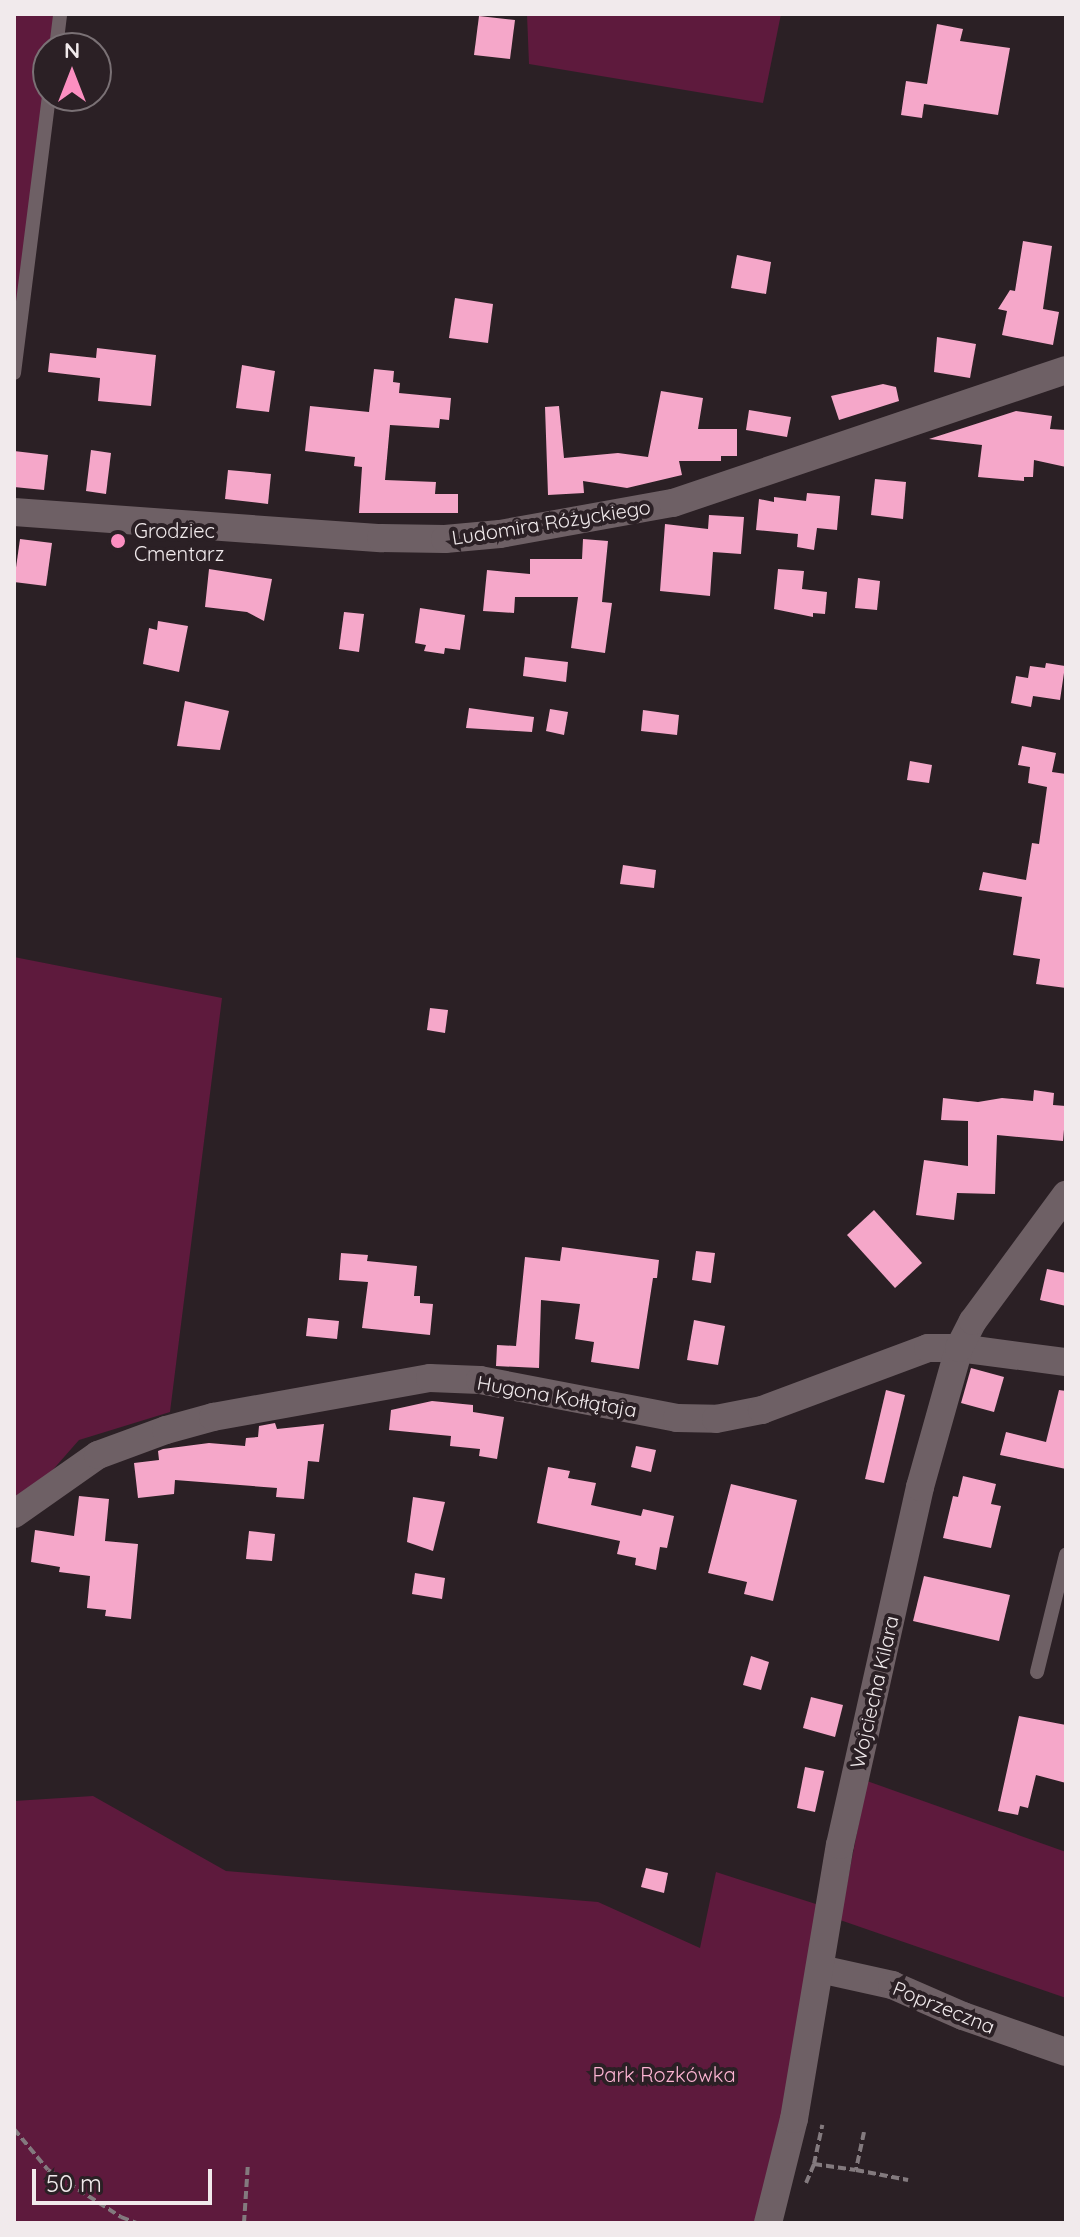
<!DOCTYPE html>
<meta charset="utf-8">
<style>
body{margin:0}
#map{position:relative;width:1080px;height:2237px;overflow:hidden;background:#2b2025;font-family:Quicksand,sans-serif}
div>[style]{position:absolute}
.green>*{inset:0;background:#5e1a3d}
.building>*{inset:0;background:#f5a7c9}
.path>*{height:4px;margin-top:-2px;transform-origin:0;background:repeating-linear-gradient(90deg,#837a7e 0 8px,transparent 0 12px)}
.lane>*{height:14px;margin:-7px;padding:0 7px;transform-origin:7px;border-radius:7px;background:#6e6065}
.street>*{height:28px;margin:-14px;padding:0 14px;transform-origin:14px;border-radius:14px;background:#6e6065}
.dots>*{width:22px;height:22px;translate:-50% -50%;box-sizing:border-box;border:4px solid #2b2025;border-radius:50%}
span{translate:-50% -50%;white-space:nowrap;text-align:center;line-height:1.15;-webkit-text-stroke:8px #2b2025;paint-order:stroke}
.street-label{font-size:20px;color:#f1eaec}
.poi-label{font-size:20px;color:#f1eaec}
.left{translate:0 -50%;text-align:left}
.park-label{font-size:20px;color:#fdb4d3}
.frame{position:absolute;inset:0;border:16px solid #f1eaec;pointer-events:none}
.north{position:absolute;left:32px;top:32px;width:80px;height:80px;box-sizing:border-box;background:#2b2025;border:2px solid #7a7175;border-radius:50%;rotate:0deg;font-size:22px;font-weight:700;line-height:32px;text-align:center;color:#f1eaec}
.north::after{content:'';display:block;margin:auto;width:28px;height:36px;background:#fc8fc1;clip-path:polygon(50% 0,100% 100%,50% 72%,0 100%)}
.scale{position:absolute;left:32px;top:2169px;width:180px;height:36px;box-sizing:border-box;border:4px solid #f1eaec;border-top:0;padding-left:10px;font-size:24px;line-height:28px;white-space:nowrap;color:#f1eaec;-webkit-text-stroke:6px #2b2025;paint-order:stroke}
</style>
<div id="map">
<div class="green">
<i style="clip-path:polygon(14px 14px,55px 14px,14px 322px)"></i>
<i style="clip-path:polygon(527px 14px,781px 14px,763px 103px,529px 64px)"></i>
<i style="clip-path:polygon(14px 957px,222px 998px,170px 1412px,79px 1440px,14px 1514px)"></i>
<i style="clip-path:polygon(867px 1781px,1066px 1852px,1066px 1998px,840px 1920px)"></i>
<i style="clip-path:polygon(93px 1796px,226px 1871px,598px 1902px,700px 1948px,716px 1872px,819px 1905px,764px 2223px,14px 2223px,14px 1801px)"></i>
</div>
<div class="building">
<i style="clip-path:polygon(479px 16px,515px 20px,510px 59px,474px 55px)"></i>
<i style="clip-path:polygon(937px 24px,963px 29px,960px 41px,1010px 48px,998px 115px,924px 104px,922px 118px,901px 115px,906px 81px,927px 84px)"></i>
<i style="clip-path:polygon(1023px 241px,1052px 246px,1043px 309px,1059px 312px,1053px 345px,1002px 335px,1007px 311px,998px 309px,1010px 290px,1015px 291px)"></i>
<i style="clip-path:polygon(737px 255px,771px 262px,766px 294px,731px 288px)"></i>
<i style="clip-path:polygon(455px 298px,493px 304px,488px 343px,449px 338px)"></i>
<i style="clip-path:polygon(937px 337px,976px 344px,970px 378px,934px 372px)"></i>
<i style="clip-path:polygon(97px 348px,156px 355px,151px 406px,98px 401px,100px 378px,48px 372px,50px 353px,96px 358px)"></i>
<i style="clip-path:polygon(242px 365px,275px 371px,269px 412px,236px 408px)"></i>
<i style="clip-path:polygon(374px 369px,394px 371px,393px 382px,400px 383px,399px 393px,451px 398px,449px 420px,440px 419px,439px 428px,390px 425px,385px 480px,436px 482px,435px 494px,458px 494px,458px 513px,359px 513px,362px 467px,354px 466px,355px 457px,305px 451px,310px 406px,369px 412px)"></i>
<i style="clip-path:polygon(883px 384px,896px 387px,899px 401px,839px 420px,831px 396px)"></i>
<i style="clip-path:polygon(661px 391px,703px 398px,698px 429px,737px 429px,737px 456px,721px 456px,721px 461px,679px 461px,682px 475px,627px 488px,583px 481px,584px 493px,548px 495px,545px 407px,559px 406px,564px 458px,618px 453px,648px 457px)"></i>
<i style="clip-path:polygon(749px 410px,791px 417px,787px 437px,746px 430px)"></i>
<i style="clip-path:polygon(1016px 411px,1052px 416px,1050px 429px,1066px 430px,1066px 467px,1034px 460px,1033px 477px,1024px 477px,1024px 481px,978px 477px,982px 445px,929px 439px)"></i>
<i style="clip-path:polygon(91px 450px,111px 453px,106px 494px,86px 491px)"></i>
<i style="clip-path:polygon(14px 451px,48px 455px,44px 490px,14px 487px)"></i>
<i style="clip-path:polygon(228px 470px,271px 474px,268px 504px,225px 499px)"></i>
<i style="clip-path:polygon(875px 479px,906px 482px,903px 519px,871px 515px)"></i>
<i style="clip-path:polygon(807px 493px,840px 496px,837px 530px,817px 528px,814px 550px,797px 547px,798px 534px,756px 530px,759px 499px,774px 502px,774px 497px,806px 501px)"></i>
<i style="clip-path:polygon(709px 515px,744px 517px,741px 554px,713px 552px,710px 596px,660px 591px,665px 524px,708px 529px)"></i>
<i style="clip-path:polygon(20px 539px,52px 543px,46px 586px,14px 582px)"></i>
<i style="clip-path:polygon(583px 539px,608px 541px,602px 602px,612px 603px,605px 653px,571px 648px,578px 597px,515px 597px,514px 613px,483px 611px,487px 570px,530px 574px,530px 559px,582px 559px)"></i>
<i style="clip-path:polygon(209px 569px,272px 579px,264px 621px,247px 612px,205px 607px)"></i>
<i style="clip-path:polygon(778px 569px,804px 571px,802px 589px,827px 592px,825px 614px,813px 613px,813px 617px,774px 609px)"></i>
<i style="clip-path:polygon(858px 578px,880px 581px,877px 610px,855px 608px)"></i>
<i style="clip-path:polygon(420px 608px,465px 615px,460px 650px,445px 648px,444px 654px,424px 651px,426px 645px,415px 643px)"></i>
<i style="clip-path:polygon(344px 612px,364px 614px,359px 652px,339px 649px)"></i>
<i style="clip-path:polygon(158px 621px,188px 626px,179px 672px,143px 664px,149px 628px,157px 630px)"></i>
<i style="clip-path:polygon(525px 657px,568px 662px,566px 682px,523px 676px)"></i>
<i style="clip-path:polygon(1046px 663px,1065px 666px,1060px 700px,1033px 696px,1031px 707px,1011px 703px,1016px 676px,1028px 678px,1030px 666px,1045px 668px)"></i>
<i style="clip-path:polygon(185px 701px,229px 711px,220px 750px,177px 746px)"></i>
<i style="clip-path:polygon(469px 708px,534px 717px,532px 732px,466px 728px)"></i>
<i style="clip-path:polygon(550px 709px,568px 712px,564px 735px,546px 731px)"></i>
<i style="clip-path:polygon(643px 710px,679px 715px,677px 735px,641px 731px)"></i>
<i style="clip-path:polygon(1022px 746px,1056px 753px,1052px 772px,1066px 774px,1066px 988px,1036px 984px,1040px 959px,1013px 955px,1022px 897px,979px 890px,983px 872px,1026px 880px,1032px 843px,1039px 844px,1047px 787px,1028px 783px,1030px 767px,1018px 765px)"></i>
<i style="clip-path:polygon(910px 761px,932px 765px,929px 783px,907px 780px)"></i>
<i style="clip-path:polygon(623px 865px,656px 870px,654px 888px,620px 884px)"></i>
<i style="clip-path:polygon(430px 1008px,448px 1010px,445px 1033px,427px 1030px)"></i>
<i style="clip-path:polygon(1034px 1090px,1054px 1093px,1053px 1105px,1066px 1106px,1063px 1141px,997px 1135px,995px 1194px,957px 1193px,954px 1220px,916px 1215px,924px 1160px,968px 1166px,968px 1121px,941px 1120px,943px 1098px,978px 1102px,1002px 1098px,1033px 1101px)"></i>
<i style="clip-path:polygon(874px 1210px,922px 1263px,895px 1288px,847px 1235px)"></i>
<i style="clip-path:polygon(562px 1247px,659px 1260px,657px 1278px,653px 1278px,639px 1369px,591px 1362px,594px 1342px,575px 1339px,580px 1304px,541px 1300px,539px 1368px,496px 1366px,497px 1345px,516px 1346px,525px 1257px,560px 1261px)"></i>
<i style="clip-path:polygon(696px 1251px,715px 1253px,711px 1283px,692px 1280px)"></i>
<i style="clip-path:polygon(341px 1253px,368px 1255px,367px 1261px,417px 1266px,414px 1296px,420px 1296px,420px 1303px,433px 1304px,430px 1335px,362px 1328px,368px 1282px,339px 1280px)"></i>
<i style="clip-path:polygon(1047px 1269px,1066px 1273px,1066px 1306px,1040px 1300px)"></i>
<i style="clip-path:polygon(308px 1318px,339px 1321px,337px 1339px,306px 1336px)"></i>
<i style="clip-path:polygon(694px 1320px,725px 1326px,718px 1365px,687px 1360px)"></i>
<i style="clip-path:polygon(971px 1368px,1004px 1377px,994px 1412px,961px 1403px)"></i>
<i style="clip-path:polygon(886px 1390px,905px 1395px,884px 1483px,865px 1479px)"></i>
<i style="clip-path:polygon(1059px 1390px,1066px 1391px,1066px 1469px,1000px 1455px,1006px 1432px,1046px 1442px)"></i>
<i style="clip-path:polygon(432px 1401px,473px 1405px,473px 1412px,504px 1417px,497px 1459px,479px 1456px,480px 1449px,450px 1446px,451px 1436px,389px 1430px,391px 1410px)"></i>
<i style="clip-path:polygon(275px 1423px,277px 1429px,324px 1424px,319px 1462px,308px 1461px,304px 1499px,276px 1497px,277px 1488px,175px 1480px,174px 1494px,138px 1498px,134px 1463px,159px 1460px,158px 1451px,163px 1449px,209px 1443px,245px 1446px,246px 1438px,258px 1437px,259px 1426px)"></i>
<i style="clip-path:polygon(636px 1446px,656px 1450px,651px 1472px,631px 1467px)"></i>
<i style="clip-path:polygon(548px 1467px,570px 1471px,568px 1478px,596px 1483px,591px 1505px,641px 1516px,643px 1509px,674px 1516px,667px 1548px,660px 1547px,656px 1570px,635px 1565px,636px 1558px,617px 1554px,620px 1541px,537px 1523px)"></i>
<i style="clip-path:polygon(963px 1476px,996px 1484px,991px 1504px,1001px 1506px,991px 1548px,943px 1538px,953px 1496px,958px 1497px)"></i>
<i style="clip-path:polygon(731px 1484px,797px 1500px,773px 1601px,744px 1594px,747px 1582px,708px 1573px)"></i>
<i style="clip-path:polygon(79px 1496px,109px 1499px,105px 1541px,138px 1544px,131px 1619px,105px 1616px,106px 1610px,87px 1608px,90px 1576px,59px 1572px,60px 1567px,31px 1562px,35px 1530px,74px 1536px)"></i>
<i style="clip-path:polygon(413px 1497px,445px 1502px,433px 1551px,407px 1542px)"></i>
<i style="clip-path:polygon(249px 1531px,275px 1534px,272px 1561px,246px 1559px)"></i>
<i style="clip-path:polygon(415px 1573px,445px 1578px,442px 1599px,412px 1594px)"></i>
<i style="clip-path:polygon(924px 1576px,1010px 1595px,999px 1641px,913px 1621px)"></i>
<i style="clip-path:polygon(751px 1656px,769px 1662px,761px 1690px,743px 1685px)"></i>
<i style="clip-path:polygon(811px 1697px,843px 1705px,835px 1737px,803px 1728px)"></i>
<i style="clip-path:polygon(1019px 1716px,1066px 1725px,1066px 1783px,1036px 1775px,1028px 1808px,1020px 1806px,1018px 1815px,998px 1811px)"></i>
<i style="clip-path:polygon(805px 1767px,824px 1771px,815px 1812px,797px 1808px)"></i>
<i style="clip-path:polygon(646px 1868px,668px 1873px,664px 1893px,641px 1887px)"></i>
</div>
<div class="path">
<i style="left:14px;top:2129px;width:53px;rotate:50.3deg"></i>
<i style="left:48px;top:2170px;width:87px;rotate:32.8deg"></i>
<i style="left:121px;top:2217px;width:17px;rotate:21deg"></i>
<i style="left:864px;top:2132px;width:39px;rotate:102deg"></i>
<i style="left:856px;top:2170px;width:53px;rotate:10.9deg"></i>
<i style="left:814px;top:2164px;width:40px;rotate:-78deg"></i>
<i style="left:806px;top:2183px;width:21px;rotate:-67deg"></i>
<i style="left:814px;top:2164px;width:42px;rotate:8.1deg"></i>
<i style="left:244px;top:2223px;width:60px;rotate:-86.2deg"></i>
</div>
<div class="lane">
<i style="left:56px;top:48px;width:34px;rotate:-83deg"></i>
<i style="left:14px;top:373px;width:279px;rotate:-82.8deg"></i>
<i style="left:1037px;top:1672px;width:121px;rotate:-76.1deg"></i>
</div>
<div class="street">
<i style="left:14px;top:512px;width:368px;rotate:4.1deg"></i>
<i style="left:381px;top:538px;width:64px;rotate:0.9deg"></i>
<i style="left:445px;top:539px;width:55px;rotate:-5.2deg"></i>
<i style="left:500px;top:534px;width:176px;rotate:-10.2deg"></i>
<i style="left:673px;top:503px;width:415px;rotate:-18.7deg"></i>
<i style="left:14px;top:1514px;width:103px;rotate:-35.1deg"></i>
<i style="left:98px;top:1455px;width:72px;rotate:-20.2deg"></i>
<i style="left:166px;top:1430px;width:49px;rotate:-15.5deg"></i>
<i style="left:213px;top:1417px;width:220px;rotate:-10.2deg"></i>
<i style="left:430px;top:1378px;width:50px;rotate:2.3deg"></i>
<i style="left:480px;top:1380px;width:201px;rotate:10.9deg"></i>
<i style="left:677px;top:1418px;width:39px;rotate:1deg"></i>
<i style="left:716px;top:1419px;width:47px;rotate:-11.1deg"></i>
<i style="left:762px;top:1410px;width:177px;rotate:-20.5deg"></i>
<i style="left:928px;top:1348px;width:31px"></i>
<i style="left:959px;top:1348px;width:108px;rotate:7.5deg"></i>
<i style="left:820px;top:1969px;width:74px;rotate:12.5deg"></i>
<i style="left:892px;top:1985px;width:77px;rotate:23.6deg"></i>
<i style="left:963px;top:2016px;width:109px;rotate:19.3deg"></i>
<i style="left:768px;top:2223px;width:107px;rotate:-76deg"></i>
<i style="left:794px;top:2119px;width:278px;rotate:-80.5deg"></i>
<i style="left:840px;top:1845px;width:367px;rotate:-77.4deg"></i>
<i style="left:920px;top:1487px;width:144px;rotate:-74.3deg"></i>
<i style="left:959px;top:1348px;width:30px;rotate:-63deg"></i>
<i style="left:973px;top:1321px;width:157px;rotate:-53.6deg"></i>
</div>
<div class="dots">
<i style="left:118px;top:541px;background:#fc8fc1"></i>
</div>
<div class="street-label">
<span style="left:551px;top:522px;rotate:-9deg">Ludomira Różyckiego</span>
<span style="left:557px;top:1396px;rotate:10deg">Hugona Kołłątaja</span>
<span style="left:874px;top:1692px;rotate:-77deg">Wojciecha Kilara</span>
<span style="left:944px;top:2007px;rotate:22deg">Poprzeczna</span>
</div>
<div class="poi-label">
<span class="left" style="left:134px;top:542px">Grodziec<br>Cmentarz</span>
</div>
<div class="park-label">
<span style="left:664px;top:2074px">Park Rozkówka</span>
</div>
<div class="frame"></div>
<div class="north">N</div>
<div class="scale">50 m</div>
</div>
